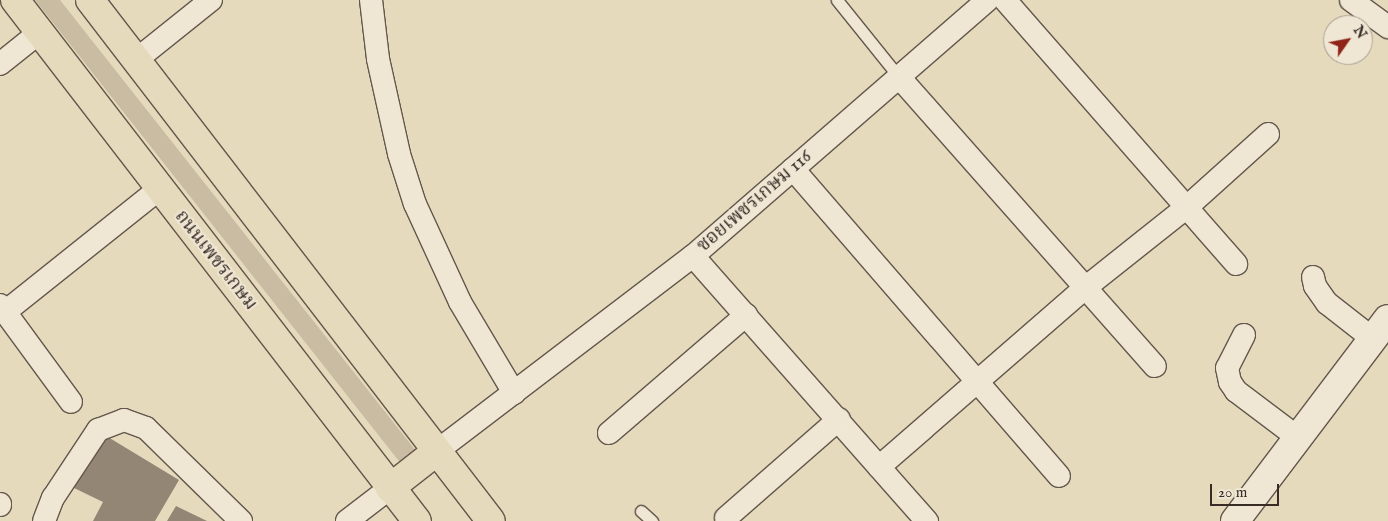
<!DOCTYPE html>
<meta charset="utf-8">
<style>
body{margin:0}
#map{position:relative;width:1388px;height:521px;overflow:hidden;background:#e6dabd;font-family:"IM FELL English","Noto Serif Thai",serif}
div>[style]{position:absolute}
.green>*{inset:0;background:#c9bca3}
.building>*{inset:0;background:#938675}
.roads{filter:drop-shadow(1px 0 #64574c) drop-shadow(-1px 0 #64574c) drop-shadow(0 1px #64574c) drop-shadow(0 -1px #64574c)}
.lane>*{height:11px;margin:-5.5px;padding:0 5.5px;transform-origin:5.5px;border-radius:5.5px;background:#efe7d4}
.street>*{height:22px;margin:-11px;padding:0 11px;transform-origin:11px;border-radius:11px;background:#efe7d4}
.secondary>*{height:28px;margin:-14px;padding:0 14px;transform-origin:14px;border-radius:14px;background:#efe7d4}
.primary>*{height:28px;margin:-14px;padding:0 14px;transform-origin:14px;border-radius:14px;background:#e6dabd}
span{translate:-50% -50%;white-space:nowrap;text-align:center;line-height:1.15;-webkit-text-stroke:4px #efe7d4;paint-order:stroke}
.street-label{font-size:19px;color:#392b26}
.north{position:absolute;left:1323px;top:15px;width:50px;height:50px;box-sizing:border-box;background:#efe7d4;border:1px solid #a69c8e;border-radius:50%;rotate:57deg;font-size:14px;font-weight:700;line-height:20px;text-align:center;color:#392b26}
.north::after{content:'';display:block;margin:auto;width:18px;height:22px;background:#8f2418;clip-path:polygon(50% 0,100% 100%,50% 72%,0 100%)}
.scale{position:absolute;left:1210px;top:484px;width:69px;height:22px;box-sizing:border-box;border:2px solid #392b26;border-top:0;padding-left:6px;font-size:15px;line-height:18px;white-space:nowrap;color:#392b26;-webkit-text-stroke:4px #efe7d4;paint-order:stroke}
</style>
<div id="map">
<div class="green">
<i style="clip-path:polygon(35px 0,60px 0,416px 451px,402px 465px)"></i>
</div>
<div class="building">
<i style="clip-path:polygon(103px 434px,179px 480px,155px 521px,93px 521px,103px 502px,72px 487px)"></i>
<i style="clip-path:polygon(176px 506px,207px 521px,167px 521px)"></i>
</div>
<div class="roads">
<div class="lane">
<i style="left:837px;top:0;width:99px;rotate:51.2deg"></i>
<i style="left:641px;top:511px;width:15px;rotate:42deg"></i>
</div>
<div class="street">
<i style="left:371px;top:0;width:59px;rotate:83.2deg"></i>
<i style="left:378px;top:59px;width:97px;rotate:77.5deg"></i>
<i style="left:399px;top:154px;width:52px;rotate:72.3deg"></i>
<i style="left:415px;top:204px;width:108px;rotate:65.3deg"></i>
<i style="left:460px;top:302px;width:106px;rotate:59.3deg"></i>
<i style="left:1005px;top:0;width:351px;rotate:48.8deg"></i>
<i style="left:1351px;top:0;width:46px;rotate:36.1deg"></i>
<i style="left:136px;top:60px;width:96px;rotate:-38.7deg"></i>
<i style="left:0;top:64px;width:51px;rotate:-38.7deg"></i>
<i style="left:899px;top:77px;width:386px;rotate:48.5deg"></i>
<i style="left:793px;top:169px;width:406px;rotate:49.1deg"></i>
<i style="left:693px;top:256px;width:354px;rotate:48.6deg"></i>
<i style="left:1313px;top:277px;width:9px;rotate:77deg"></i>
<i style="left:1315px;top:286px;width:21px;rotate:55deg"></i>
<i style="left:1327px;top:303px;width:58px;rotate:38deg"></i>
<i style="left:0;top:305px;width:120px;rotate:53.8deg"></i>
<i style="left:5px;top:312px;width:197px;rotate:-38.6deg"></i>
<i style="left:1244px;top:335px;width:37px;rotate:117deg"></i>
<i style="left:1227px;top:368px;width:14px;rotate:78deg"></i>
<i style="left:1230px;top:382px;width:11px;rotate:56deg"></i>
<i style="left:1236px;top:391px;width:76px;rotate:37deg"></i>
<i style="left:609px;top:433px;width:181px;rotate:-40.7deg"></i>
<i style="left:437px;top:451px;width:322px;rotate:-37.3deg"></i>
<i style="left:693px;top:256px;width:390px;rotate:-41deg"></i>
<i style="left:879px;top:467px;width:273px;rotate:-41deg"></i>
<i style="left:1085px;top:288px;width:130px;rotate:-38.5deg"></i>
<i style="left:1187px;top:207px;width:109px;rotate:-42deg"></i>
<i style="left:0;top:504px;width:1px;rotate:90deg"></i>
<i style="left:726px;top:518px;width:150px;rotate:-41.2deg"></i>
<i style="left:44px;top:521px;width:25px;rotate:-69deg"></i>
<i style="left:53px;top:498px;width:82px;rotate:-56.5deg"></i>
<i style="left:98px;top:430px;width:28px;rotate:-21deg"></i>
<i style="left:124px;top:420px;width:23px;rotate:20deg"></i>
<i style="left:146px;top:428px;width:133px;rotate:44.4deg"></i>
<i style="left:347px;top:521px;width:54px;rotate:-37.5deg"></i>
</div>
<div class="secondary">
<i style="left:1235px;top:521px;width:253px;rotate:-52.9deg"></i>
</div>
<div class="primary">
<i style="left:15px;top:0;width:658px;rotate:52.35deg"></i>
<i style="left:90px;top:0;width:657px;rotate:52.42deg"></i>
<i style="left:390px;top:488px;width:60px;rotate:-38.2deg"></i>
</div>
</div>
<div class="street-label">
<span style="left:755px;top:202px;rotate:-41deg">ซอยเพชรเกษม 116</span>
<span style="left:215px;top:261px;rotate:52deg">ถนนเพชรเกษม</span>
</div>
<div class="north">N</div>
<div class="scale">20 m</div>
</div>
